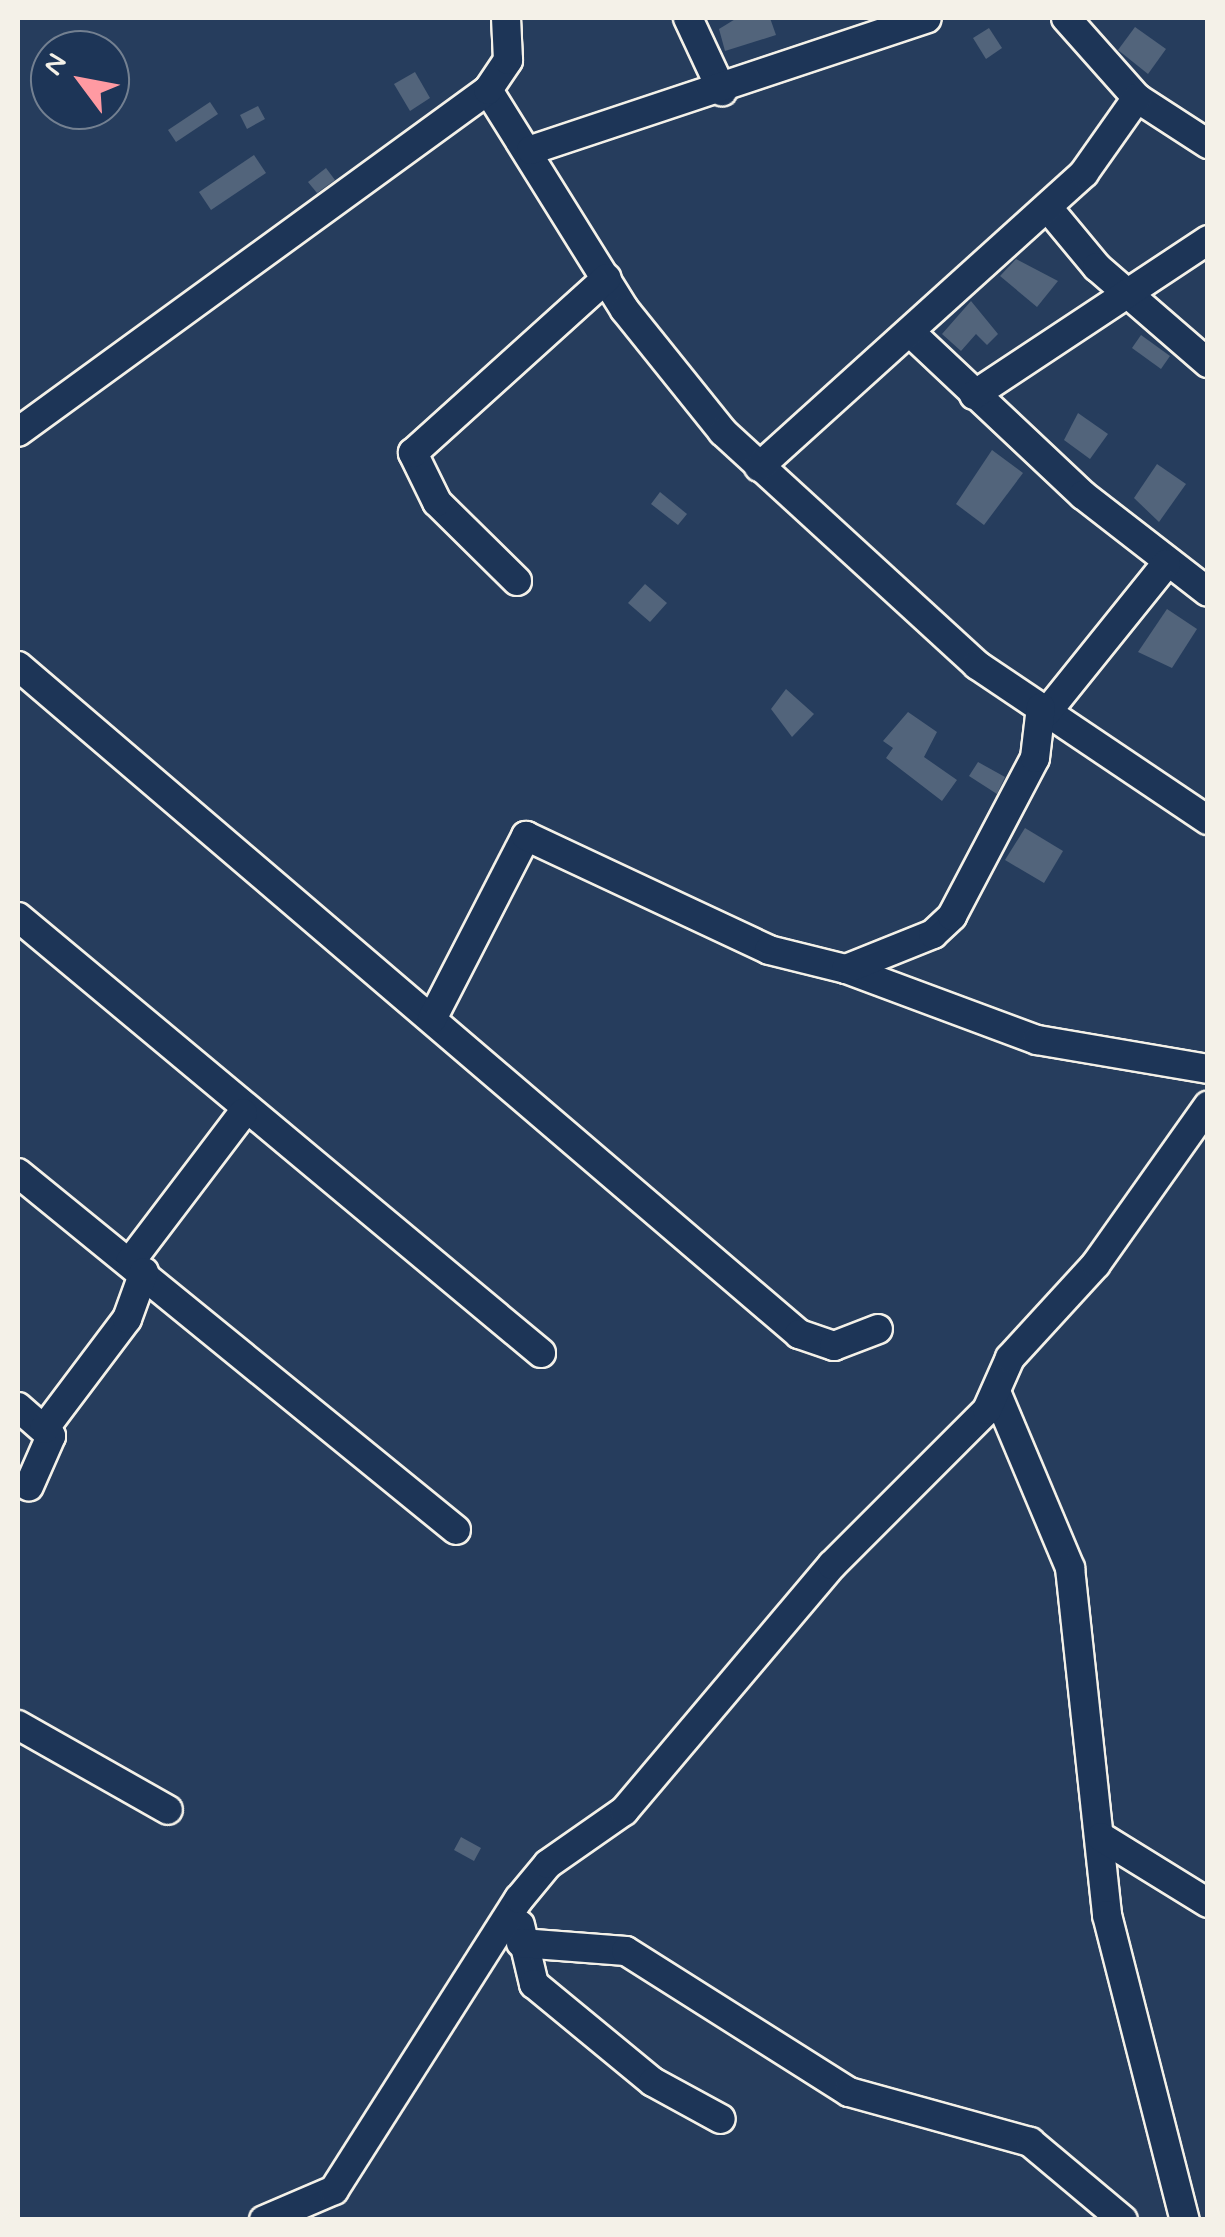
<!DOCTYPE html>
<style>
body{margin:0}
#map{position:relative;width:1225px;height:2237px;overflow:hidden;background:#263d5d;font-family:Mynerve,sans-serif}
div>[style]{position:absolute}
.building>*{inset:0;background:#52647b}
.roads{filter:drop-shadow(2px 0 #f4f1e8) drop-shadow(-2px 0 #f4f1e8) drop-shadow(0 2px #f4f1e8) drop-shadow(0 -2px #f4f1e8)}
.minor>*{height:28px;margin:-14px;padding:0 14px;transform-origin:14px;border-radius:14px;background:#1d3557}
span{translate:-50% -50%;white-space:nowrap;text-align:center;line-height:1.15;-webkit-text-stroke:8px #1d3557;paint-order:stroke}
.frame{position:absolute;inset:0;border:20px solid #f4f1e8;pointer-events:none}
.north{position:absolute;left:30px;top:30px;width:100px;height:100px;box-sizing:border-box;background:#1d3557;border:2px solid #738091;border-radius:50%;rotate:302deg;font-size:28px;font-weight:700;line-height:40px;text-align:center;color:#f4f1e8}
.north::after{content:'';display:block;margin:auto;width:35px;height:45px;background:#ff9aa2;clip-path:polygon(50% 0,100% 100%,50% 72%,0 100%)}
</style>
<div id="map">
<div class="building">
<i style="clip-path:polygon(737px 18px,770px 18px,776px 35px,725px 51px,719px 29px)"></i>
<i style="clip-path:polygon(1135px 27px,1166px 49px,1148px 74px,1118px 50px)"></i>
<i style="clip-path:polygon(989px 28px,1002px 48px,986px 59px,973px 38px)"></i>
<i style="clip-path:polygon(415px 72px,430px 98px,410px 111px,394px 84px)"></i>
<i style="clip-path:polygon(210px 102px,218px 114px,176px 142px,168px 130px)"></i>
<i style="clip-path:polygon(258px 106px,265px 119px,247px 129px,240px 115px)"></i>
<i style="clip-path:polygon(254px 155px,266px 173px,211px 210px,199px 192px)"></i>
<i style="clip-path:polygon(326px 168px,335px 180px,317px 193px,308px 182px)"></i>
<i style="clip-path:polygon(1016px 259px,1058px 281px,1037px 307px,1000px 276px)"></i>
<i style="clip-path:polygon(971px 301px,998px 334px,987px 345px,976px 334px,961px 351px,942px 334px)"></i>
<i style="clip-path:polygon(1141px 335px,1170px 356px,1161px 369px,1132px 348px)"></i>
<i style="clip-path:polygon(1078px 413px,1108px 434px,1090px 459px,1064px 440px)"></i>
<i style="clip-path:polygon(992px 450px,1023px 473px,984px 525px,956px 504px)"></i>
<i style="clip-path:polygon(1157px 464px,1186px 484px,1159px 522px,1134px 498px)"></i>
<i style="clip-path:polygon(660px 492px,687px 514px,678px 525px,651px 504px)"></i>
<i style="clip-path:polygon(645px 584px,667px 603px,650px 622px,628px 603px)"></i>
<i style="clip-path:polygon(1167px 609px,1197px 629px,1172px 668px,1138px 652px)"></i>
<i style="clip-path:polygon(786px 689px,814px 714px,792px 737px,771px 709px)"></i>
<i style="clip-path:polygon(908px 712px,937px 732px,924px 757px,957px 780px,942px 801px,886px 758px,893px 748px,883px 741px)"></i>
<i style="clip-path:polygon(978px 762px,1005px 777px,997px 794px,969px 776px)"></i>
<i style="clip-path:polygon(1025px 828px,1063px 851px,1044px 883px,1005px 860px)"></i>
<i style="clip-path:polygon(461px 1837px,481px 1848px,474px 1861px,454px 1850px)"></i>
</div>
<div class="roads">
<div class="minor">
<i style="left:688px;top:18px;width:81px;rotate:65deg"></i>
<i style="left:1066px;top:18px;width:107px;rotate:48.4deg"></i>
<i style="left:1137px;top:98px;width:85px;rotate:32.9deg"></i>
<i style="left:488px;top:90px;width:259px;rotate:58.1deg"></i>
<i style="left:625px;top:310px;width:156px;rotate:51.2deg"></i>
<i style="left:723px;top:432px;width:345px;rotate:42.5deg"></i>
<i style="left:977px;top:665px;width:278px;rotate:33.9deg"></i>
<i style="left:531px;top:150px;width:417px;rotate:-18.4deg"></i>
<i style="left:1048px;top:208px;width:77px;rotate:50.3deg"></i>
<i style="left:1097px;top:267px;width:147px;rotate:40.9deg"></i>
<i style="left:910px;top:332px;width:238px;rotate:43.3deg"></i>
<i style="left:1083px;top:495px;width:158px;rotate:37.8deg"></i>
<i style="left:974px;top:395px;width:281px;rotate:-33.5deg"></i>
<i style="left:18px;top:432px;width:581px;rotate:-36.04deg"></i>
<i style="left:488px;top:90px;width:36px;rotate:-56deg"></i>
<i style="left:508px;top:60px;width:42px;rotate:-92.7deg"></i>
<i style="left:759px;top:467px;width:438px;rotate:-42.1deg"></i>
<i style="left:1084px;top:173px;width:92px;rotate:-54.8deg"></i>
<i style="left:517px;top:581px;width:112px;rotate:-135.4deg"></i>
<i style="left:437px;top:502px;width:55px;rotate:-116.1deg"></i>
<i style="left:413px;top:453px;width:261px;rotate:-42.1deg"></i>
<i style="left:18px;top:666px;width:1028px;rotate:40.54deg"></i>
<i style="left:799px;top:1334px;width:37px;rotate:19deg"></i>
<i style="left:834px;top:1346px;width:47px;rotate:-21.1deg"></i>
<i style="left:1047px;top:712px;width:190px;rotate:-51.2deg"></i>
<i style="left:18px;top:917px;width:681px;rotate:39.82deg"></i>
<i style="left:846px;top:969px;width:204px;rotate:20.4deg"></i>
<i style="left:1037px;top:1040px;width:173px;rotate:9.6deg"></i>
<i style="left:432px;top:1019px;width:206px;rotate:-62.8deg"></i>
<i style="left:526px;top:836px;width:268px;rotate:25.1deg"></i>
<i style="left:769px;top:950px;width:79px;rotate:13.9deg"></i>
<i style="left:846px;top:969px;width:94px;rotate:-21.9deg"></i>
<i style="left:933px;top:934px;width:26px;rotate:-43deg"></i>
<i style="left:952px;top:916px;width:178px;rotate:-62.3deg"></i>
<i style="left:1035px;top:758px;width:51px;rotate:-83.3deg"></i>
<i style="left:18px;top:1173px;width:565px;rotate:39.18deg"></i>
<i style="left:130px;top:1262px;width:187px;rotate:-52.8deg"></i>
<i style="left:997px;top:1394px;width:189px;rotate:67.2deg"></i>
<i style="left:1070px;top:1568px;width:349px;rotate:83.9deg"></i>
<i style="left:1107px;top:1915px;width:315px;rotate:75.7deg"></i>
<i style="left:18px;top:1407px;width:44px;rotate:41.3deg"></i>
<i style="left:51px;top:1436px;width:55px;rotate:113.7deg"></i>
<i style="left:44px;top:1429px;width:138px;rotate:-53deg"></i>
<i style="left:127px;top:1319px;width:50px;rotate:-70.1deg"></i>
<i style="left:18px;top:1725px;width:172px;rotate:29.5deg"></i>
<i style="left:1101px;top:1837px;width:126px;rotate:31.7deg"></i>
<i style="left:520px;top:1925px;width:61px;rotate:76.7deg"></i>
<i style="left:534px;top:1984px;width:154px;rotate:39.5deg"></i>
<i style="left:653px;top:2082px;width:77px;rotate:28.6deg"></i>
<i style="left:521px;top:1943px;width:105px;rotate:4.4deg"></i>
<i style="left:626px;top:1951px;width:264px;rotate:32.3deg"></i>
<i style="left:849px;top:2092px;width:188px;rotate:15.4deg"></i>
<i style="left:1030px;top:2142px;width:121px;rotate:40deg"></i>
<i style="left:264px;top:2220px;width:76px;rotate:-23.2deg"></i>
<i style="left:334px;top:2190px;width:345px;rotate:-57.6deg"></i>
<i style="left:519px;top:1899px;width:45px;rotate:-50.4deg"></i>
<i style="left:548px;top:1864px;width:93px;rotate:-34.9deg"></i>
<i style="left:624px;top:1811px;width:322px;rotate:-49.8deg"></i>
<i style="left:832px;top:1565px;width:219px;rotate:-45deg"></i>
<i style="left:987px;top:1410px;width:57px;rotate:-66.1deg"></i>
<i style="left:1010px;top:1358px;width:127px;rotate:-47.5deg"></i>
<i style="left:1096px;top:1264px;width:194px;rotate:-54.7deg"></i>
</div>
</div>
<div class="frame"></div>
<div class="north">N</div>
</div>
